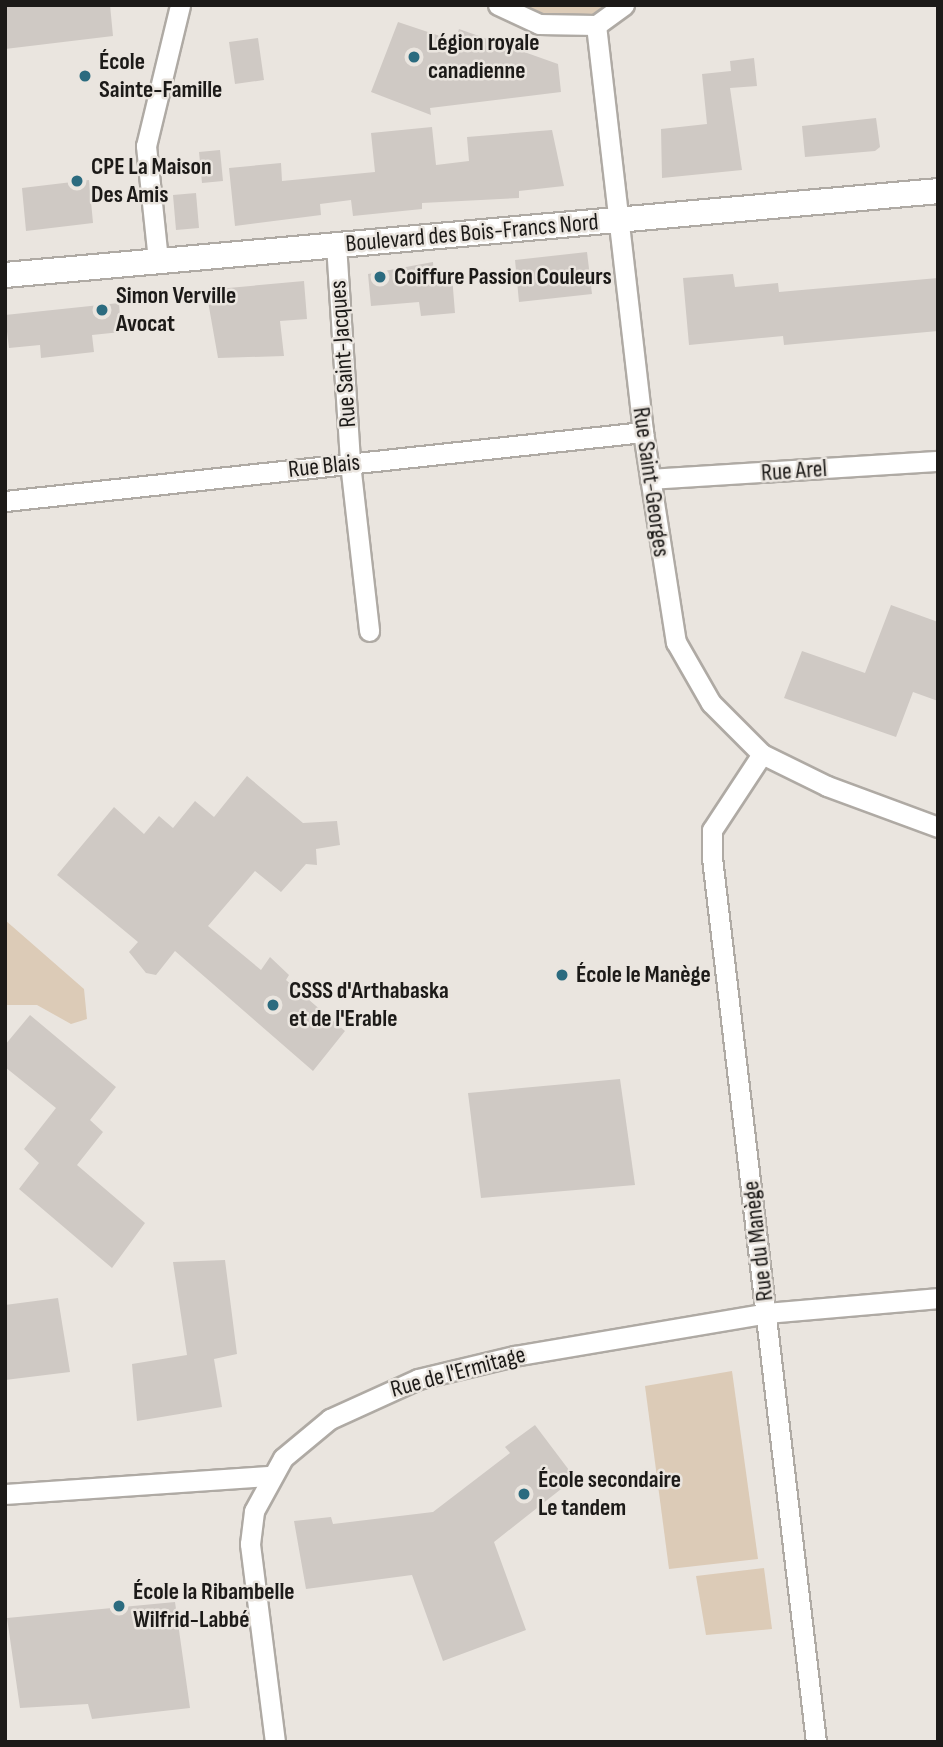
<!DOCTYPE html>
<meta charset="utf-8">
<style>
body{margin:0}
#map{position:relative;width:943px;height:1747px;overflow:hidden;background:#eae5df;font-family:"Sofia Sans Condensed",sans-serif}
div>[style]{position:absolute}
.green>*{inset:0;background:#dccbb7}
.building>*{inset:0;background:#cfc9c4}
.roads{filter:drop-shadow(2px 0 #afaaa4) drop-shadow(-2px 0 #afaaa4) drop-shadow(0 2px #afaaa4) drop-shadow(0 -2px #afaaa4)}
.minor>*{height:19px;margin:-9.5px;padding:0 9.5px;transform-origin:9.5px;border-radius:9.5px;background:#fff}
.tertiary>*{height:24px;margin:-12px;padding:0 12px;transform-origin:12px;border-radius:12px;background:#fff}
.dots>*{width:19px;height:19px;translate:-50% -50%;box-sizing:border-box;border:4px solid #eae5df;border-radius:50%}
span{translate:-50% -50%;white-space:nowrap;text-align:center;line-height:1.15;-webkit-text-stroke:5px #eae5df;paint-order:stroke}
.poi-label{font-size:24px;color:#1c1a18;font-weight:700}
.left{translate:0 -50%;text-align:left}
.street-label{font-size:24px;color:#1c1a18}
.frame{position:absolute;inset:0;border:7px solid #1c1a18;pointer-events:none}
</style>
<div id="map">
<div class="green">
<i style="clip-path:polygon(498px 5px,624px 5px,568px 28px)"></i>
<i style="clip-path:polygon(5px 920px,84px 989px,87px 1019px,71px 1024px,37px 1005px,5px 1005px)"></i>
<i style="clip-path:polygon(732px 1371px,758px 1559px,669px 1569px,645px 1386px)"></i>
<i style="clip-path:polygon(764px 1568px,772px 1629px,706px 1635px,696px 1576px)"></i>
</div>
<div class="building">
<i style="clip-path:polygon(5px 5px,110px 5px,113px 36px,5px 49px)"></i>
<i style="clip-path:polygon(398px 22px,455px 41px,459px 29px,558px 64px,561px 92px,430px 108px,431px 115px,371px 92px)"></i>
<i style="clip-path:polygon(258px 38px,264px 80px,235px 84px,229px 42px)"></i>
<i style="clip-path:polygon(754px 58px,757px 86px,730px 88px,742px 170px,662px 178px,661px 129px,707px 124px,702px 74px,731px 71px,730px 61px)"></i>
<i style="clip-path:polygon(876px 118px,880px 147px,875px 151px,805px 157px,802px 126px)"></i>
<i style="clip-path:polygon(432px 127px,436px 165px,469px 161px,467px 137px,552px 130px,564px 186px,519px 191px,519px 198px,422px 203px,422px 209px,353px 216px,351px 200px,320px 204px,321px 215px,235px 226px,229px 168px,281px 163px,282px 181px,375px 172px,371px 133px)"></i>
<i style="clip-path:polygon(220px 150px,223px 181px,202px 183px,199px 152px)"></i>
<i style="clip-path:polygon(89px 180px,93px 223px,26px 231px,22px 188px)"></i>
<i style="clip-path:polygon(196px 193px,199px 228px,176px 230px,173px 195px)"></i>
<i style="clip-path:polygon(587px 252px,592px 294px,519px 302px,515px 260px)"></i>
<i style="clip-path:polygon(433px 262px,434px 278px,452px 276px,455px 313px,421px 316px,419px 302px,371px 306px,368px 274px)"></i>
<i style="clip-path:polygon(733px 274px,735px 287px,778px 283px,779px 292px,938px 278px,938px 331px,784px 345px,783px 336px,689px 345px,683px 278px)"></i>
<i style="clip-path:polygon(304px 281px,307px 319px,280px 321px,284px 356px,218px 358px,206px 290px)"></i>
<i style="clip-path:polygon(119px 303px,121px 332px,92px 335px,94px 352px,41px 358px,40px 345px,9px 348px,5px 315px)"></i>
<i style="clip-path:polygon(891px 605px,938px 622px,938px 701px,913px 692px,896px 737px,784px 698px,802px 651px,865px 673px)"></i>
<i style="clip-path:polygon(247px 776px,303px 823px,337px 821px,340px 845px,316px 849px,317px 865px,306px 864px,281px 892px,255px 871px,208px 926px,261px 970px,270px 957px,289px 975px,286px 980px,345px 1031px,313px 1071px,175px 951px,156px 975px,146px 973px,129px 952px,138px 942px,57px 875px,114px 807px,144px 834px,159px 816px,173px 828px,195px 801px,214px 817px)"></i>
<i style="clip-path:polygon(30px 1015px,116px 1087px,90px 1120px,103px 1132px,77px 1165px,145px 1223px,112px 1268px,19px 1189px,39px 1163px,24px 1149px,56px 1108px,5px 1067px,5px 1045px)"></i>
<i style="clip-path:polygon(620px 1079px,635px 1185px,481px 1198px,468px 1093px)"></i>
<i style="clip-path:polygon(225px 1260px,237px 1354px,214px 1359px,222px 1407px,137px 1421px,132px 1364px,187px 1355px,173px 1262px)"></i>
<i style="clip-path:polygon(58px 1298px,70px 1372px,5px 1380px,5px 1305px)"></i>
<i style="clip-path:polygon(535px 1425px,575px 1478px,494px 1542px,526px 1630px,443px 1661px,412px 1575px,306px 1589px,294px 1521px,331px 1517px,333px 1524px,433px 1512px,510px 1453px,505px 1447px)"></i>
<i style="clip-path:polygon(175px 1602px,190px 1708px,92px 1719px,88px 1704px,20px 1708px,7px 1618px)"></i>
</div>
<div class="roads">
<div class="minor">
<i style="left:498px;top:5px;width:45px;rotate:24.9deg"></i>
<i style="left:539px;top:24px;width:57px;rotate:1deg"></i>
<i style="left:624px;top:5px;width:34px;rotate:144deg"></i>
<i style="left:596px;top:25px;width:410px;rotate:83.4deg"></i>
<i style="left:643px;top:432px;width:213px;rotate:81.1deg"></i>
<i style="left:676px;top:642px;width:70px;rotate:60.2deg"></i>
<i style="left:711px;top:703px;width:72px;rotate:45deg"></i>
<i style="left:762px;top:754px;width:72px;rotate:26.2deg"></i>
<i style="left:827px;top:786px;width:118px;rotate:20.3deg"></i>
<i style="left:336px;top:244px;width:219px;rotate:86.3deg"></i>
<i style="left:350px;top:463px;width:169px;rotate:83.5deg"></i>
<i style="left:158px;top:260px;width:115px;rotate:-96deg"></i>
<i style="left:146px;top:146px;width:145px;rotate:-76.4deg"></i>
<i style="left:650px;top:479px;width:289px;rotate:-3.6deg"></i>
<i style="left:5px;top:501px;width:642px;rotate:-6.17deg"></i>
<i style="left:762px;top:754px;width:91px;rotate:123.3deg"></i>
<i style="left:712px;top:830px;width:28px;rotate:90deg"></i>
<i style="left:712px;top:858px;width:890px;rotate:83.29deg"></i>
<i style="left:5px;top:1494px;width:265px;rotate:-3.9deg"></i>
<i style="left:275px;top:1742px;width:200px;rotate:-97.2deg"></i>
<i style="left:250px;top:1544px;width:33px;rotate:-83deg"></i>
<i style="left:254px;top:1511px;width:60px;rotate:-61.3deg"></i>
<i style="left:283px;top:1458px;width:61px;rotate:-39.7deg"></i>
<i style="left:330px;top:1419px;width:97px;rotate:-24.4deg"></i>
<i style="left:418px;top:1379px;width:99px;rotate:-13.5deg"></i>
<i style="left:514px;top:1356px;width:257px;rotate:-9.6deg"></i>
<i style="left:767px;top:1313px;width:172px;rotate:-5deg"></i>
</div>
<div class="tertiary">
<i style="left:5px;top:275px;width:937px;rotate:-5.14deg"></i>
</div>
</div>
<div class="dots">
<i style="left:414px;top:57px;background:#2b6b7f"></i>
<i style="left:85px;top:76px;background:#2b6b7f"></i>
<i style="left:77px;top:181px;background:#2b6b7f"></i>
<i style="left:380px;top:277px;background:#2b6b7f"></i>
<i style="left:102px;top:310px;background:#2b6b7f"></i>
<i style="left:562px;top:975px;background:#2b6b7f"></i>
<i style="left:273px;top:1005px;background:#2b6b7f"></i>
<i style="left:524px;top:1494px;background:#2b6b7f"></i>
<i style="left:119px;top:1606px;background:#2b6b7f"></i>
</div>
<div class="poi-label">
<span class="left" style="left:428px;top:57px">Légion royale<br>canadienne</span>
<span class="left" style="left:99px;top:76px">École<br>Sainte-Famille</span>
<span class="left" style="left:91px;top:181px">CPE La Maison<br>Des Amis</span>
<span class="left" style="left:394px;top:277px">Coiffure Passion Couleurs</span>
<span class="left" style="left:116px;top:310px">Simon Verville<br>Avocat</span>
<span class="left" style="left:576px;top:975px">École le Manège</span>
<span class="left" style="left:289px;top:1005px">CSSS d'Arthabaska<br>et de l'Erable</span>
<span class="left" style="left:538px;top:1494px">École secondaire<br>Le tandem</span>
<span class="left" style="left:133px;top:1606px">École la Ribambelle<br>Wilfrid-Labbé</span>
</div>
<div class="street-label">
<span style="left:472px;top:233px;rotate:-5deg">Boulevard des Bois-Francs Nord</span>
<span style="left:343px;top:354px;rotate:-94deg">Rue Saint-Jacques</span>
<span style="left:324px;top:466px;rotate:-6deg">Rue Blais</span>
<span style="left:794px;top:471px;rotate:-4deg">Rue Arel</span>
<span style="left:651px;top:482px;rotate:82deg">Rue Saint-Georges</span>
<span style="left:758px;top:1241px;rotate:-97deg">Rue du Manège</span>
<span style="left:458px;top:1372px;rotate:-15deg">Rue de l'Ermitage</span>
</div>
<div class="frame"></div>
</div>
